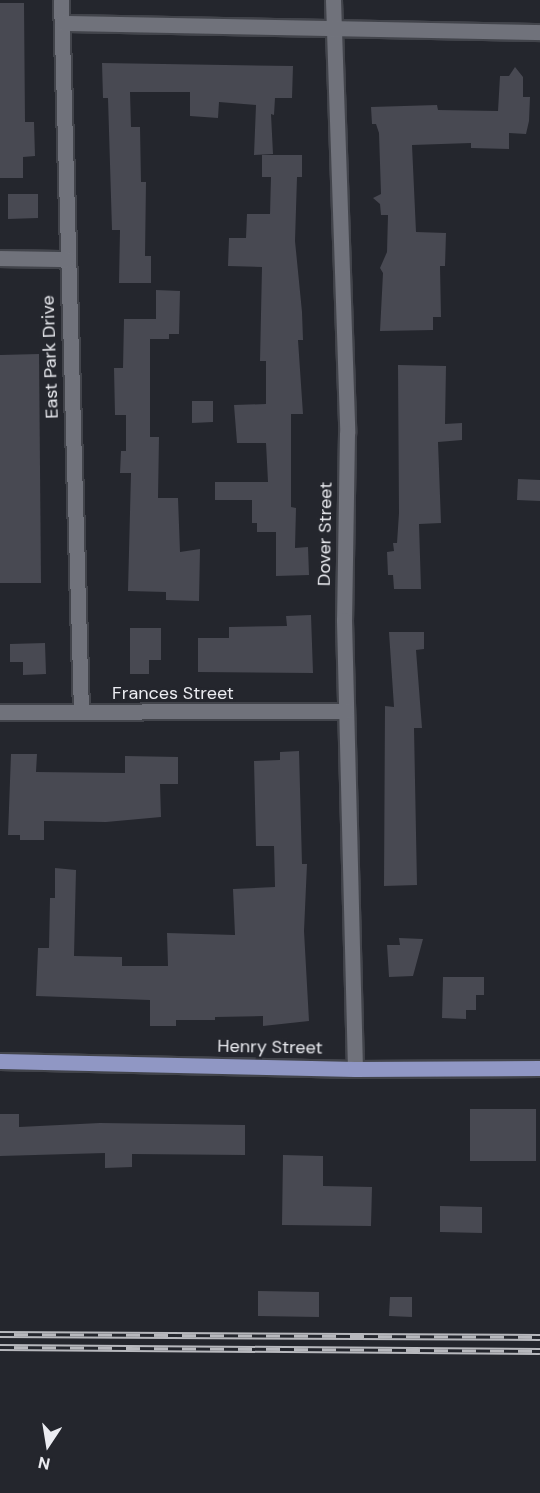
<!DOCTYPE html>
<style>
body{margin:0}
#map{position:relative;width:540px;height:1493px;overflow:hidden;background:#24262d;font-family:"DM Sans",sans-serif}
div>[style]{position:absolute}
.building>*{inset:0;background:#484952}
.roads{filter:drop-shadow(2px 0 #42444b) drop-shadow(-2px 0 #42444b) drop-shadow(0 2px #42444b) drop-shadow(0 -2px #42444b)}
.minor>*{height:15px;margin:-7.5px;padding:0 7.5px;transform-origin:7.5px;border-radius:7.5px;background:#70727b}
.major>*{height:15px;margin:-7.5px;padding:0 7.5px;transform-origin:7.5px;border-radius:7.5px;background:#9097c4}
.rail>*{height:7px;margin-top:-3.5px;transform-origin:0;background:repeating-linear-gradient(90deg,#24262d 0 14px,#b7b8bd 0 28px);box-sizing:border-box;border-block:2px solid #b7b8bd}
span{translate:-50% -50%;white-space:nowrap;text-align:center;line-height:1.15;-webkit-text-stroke:4.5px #24262d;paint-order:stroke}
.street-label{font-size:18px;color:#ebecf1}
.north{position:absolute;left:18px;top:1415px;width:60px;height:60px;-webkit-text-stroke:4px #24262d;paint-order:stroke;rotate:192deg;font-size:16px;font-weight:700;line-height:24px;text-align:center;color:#ebecf1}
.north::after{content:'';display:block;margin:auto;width:21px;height:27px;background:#ebecf1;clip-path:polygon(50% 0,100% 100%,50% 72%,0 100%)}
</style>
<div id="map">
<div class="building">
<i style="clip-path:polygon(0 3px,24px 3px,25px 122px,34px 122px,35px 156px,23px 157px,23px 178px,0 178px)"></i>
<i style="clip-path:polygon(102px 63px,293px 66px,292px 98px,275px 98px,274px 115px,271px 114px,273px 154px,254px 155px,256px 105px,219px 102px,218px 118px,190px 116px,190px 92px,130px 92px,131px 127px,140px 127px,141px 182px,146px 182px,145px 256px,151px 256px,151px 283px,119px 283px,120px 230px,112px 230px,108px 98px,103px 98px)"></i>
<i style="clip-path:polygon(515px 67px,523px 77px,523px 97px,530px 97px,529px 121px,526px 134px,509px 133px,509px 149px,471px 148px,471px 143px,412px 145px,416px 232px,446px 233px,445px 266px,440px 266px,441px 317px,433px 317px,433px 330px,380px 331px,383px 273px,380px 268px,387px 252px,388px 215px,381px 215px,380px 204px,373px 198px,381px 194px,379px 133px,376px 124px,372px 124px,371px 107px,437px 105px,438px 110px,498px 111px,500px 76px,509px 76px)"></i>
<i style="clip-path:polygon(262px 155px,302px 155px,302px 177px,297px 177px,295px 241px,302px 312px,303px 340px,298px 340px,303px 414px,291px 414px,291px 507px,296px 508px,295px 548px,308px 547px,309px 575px,276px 576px,276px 532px,257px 532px,257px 523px,252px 523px,252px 500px,215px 500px,215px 482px,268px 482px,266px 443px,237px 443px,234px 405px,266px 404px,266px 361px,260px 361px,262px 267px,228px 266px,229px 238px,246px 238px,247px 214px,270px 214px,271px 177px,262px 177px)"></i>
<i style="clip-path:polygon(8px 194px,38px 194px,38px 218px,8px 219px)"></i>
<i style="clip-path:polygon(156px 290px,180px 291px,179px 334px,169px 334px,169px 339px,150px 339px,150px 437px,159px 437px,158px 498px,178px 498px,180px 552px,200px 549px,199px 601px,166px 600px,166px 592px,128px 591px,131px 473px,120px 473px,121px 451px,126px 451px,126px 415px,115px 415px,114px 368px,123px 368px,124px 319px,156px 319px)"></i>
<i style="clip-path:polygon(39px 354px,41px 583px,0 583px,0 355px)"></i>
<i style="clip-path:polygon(398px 365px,446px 366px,445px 424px,462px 423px,462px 440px,438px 442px,441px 523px,419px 524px,421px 589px,394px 589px,393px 575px,388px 575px,387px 552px,394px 551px,393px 543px,397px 543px,399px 513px)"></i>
<i style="clip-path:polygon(192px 401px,213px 401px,213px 422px,192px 423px)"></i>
<i style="clip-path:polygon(518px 479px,540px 480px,540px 501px,517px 500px)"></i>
<i style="clip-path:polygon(311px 615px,313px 673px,198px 672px,198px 638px,229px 638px,229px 627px,287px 626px,286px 616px)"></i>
<i style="clip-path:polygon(130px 628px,161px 628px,161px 660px,149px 660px,149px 674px,130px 674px)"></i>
<i style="clip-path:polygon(389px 632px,424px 632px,424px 649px,416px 650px,422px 728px,414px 728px,417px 885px,384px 886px,385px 706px,394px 707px)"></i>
<i style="clip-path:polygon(45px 643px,46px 674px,23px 675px,23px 662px,10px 662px,10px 644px)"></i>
<i style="clip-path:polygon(299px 751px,302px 864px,307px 864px,304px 931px,309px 1021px,263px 1026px,263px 1016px,215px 1017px,215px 1020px,176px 1020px,176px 1026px,150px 1026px,150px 1000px,36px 996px,38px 948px,49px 948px,50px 898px,55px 898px,55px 868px,76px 870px,74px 956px,122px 957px,122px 966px,168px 966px,167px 933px,235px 935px,233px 889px,275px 887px,274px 846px,256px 846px,254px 761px,280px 760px,280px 752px)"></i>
<i style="clip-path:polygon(11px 754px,37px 754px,36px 772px,125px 773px,125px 756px,178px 757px,178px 784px,160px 784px,161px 817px,106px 822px,44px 821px,44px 840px,20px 840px,20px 835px,8px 835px)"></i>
<i style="clip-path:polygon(399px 938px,423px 939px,413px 976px,389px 977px,387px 945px,400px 945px)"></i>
<i style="clip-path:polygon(443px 977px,484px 977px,484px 995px,476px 995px,476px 1010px,466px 1010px,466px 1019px,442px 1018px)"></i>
<i style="clip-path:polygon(470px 1109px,536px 1109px,536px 1161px,470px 1161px)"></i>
<i style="clip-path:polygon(0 1114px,19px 1114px,19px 1127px,100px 1123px,245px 1125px,245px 1155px,132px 1154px,132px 1167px,105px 1168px,105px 1153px,0 1156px)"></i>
<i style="clip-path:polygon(283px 1155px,323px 1156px,323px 1186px,372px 1187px,371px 1226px,282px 1225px)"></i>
<i style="clip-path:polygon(440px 1206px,482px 1207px,482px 1233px,440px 1232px)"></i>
<i style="clip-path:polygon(258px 1291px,319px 1292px,319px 1317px,258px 1316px)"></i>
<i style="clip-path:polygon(390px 1297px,412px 1297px,412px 1317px,389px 1316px)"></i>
</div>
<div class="roads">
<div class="minor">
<i style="left:61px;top:0;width:712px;rotate:88.39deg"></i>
<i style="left:333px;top:0;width:433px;rotate:88.1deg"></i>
<i style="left:347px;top:433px;width:187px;rotate:90.9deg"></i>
<i style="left:344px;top:620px;width:449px;rotate:88.6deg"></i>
<i style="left:62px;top:23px;width:478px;rotate:1.1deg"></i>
<i style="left:0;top:258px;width:67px;rotate:0.9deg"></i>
<i style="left:0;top:712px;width:346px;rotate:-0.2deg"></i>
</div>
<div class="major">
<i style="left:0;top:1061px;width:355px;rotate:1.3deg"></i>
<i style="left:355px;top:1069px;width:185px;rotate:-0.3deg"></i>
</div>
</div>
<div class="rail">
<i style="left:0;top:1334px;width:540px;rotate:0.32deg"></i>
<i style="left:0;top:1347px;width:540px;rotate:0.42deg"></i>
</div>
<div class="street-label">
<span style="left:50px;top:357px;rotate:-92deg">East Park Drive</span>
<span style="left:325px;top:534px;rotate:-89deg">Dover Street</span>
<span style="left:173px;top:693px">Frances Street</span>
<span style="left:270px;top:1047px;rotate:1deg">Henry Street</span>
</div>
<div class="north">N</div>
</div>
